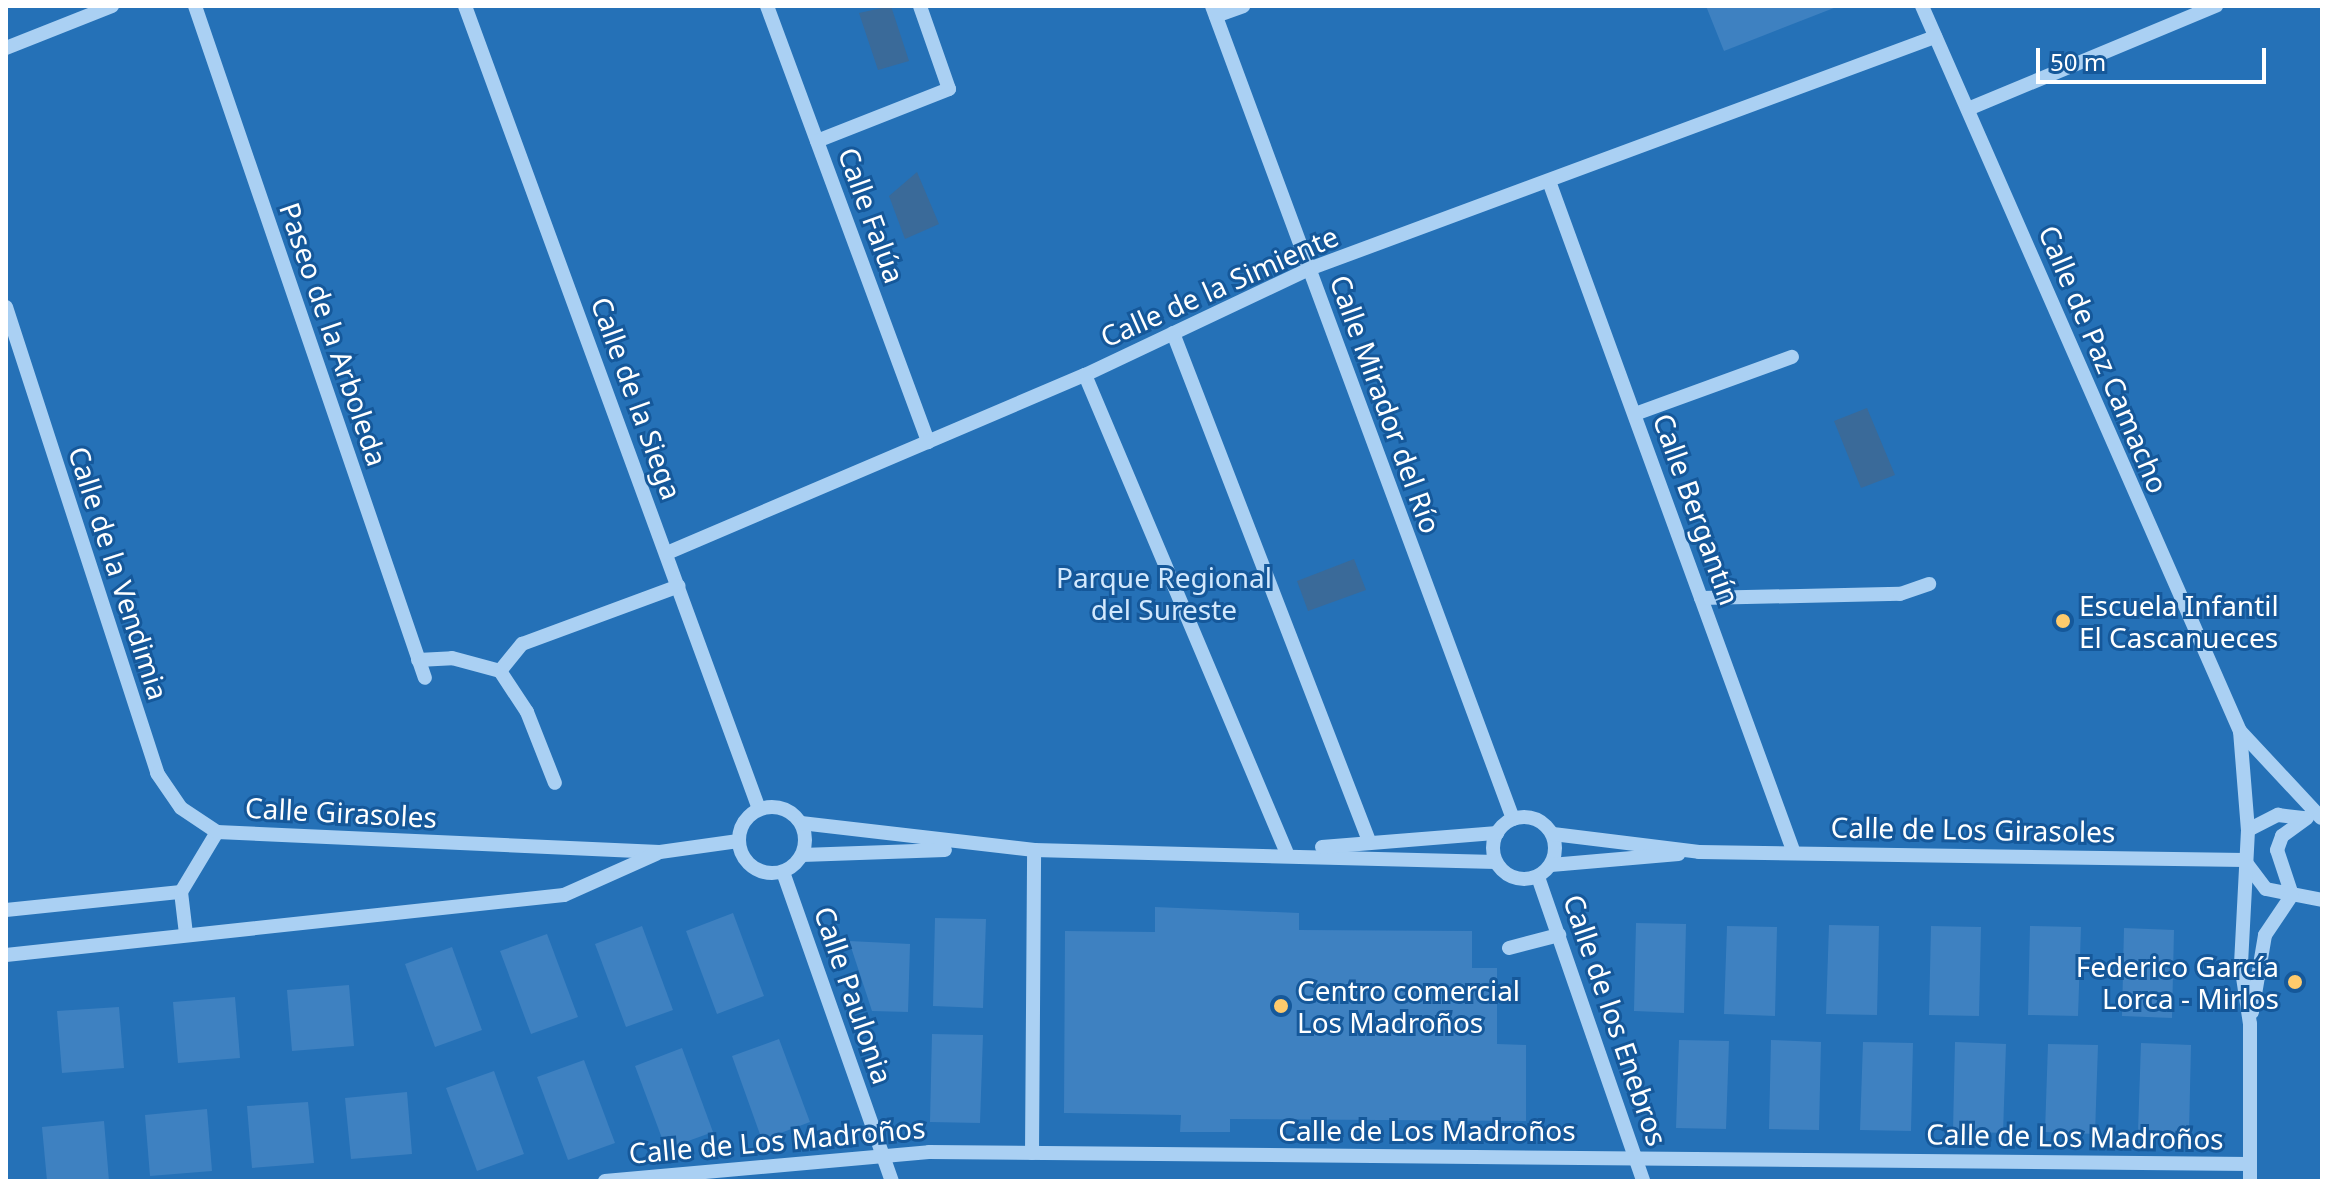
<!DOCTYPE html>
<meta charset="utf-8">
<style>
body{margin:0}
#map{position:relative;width:2328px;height:1187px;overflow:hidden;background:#15589a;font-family:"Noto Sans",sans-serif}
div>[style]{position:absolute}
.green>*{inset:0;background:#2571b7}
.water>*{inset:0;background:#3a6a99}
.building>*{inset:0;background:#3e81c1}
.minor>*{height:14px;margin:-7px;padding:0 7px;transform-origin:7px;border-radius:7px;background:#aad0f3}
.minor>.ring{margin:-7px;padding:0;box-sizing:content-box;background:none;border:14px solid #aad0f3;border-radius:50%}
.dots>*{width:22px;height:22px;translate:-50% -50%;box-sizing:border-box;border:4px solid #15589a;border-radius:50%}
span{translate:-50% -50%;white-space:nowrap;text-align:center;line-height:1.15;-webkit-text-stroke:6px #15589a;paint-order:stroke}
.street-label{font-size:28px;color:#fff}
.park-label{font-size:28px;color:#d2e8fd}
.poi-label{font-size:28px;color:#fff}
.left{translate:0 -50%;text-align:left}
.right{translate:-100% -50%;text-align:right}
.frame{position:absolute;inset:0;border:8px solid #fff;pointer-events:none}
.scale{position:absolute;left:2036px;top:48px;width:230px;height:36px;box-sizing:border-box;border:4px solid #fff;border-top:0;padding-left:10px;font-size:24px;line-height:28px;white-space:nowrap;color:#fff;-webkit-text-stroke:6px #15589a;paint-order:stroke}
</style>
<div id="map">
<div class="green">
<i style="clip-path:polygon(6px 6px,2322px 6px,2322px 1181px,6px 1181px)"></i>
</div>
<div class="water">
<i style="clip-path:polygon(891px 6px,909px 61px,878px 70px,859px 13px)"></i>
<i style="clip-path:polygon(917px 172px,939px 224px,905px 239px,889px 196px)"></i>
<i style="clip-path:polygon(1867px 408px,1895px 475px,1861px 488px,1834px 421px)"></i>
<i style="clip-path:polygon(1354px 559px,1366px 590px,1308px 611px,1297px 581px)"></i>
</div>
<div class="building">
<i style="clip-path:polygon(1706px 6px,1839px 6px,1724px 51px)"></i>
<i style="clip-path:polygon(1155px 907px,1299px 913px,1299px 930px,1472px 931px,1472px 968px,1497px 968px,1497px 1044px,1526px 1045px,1526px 1121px,1230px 1119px,1230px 1132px,1180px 1132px,1181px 1115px,1064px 1113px,1065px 931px,1155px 932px)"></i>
<i style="clip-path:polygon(733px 913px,764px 996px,717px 1014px,686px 931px)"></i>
<i style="clip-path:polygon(935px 918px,986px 919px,983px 1008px,933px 1006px)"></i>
<i style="clip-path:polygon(1636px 923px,1686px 924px,1684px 1013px,1634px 1011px)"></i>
<i style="clip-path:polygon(1829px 925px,1879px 926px,1877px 1015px,1826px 1014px)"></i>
<i style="clip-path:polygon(642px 926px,673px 1010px,626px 1027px,595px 944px)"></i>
<i style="clip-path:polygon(1727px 926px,1777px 927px,1775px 1016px,1724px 1014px)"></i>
<i style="clip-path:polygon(1931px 926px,1981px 927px,1979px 1016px,1929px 1015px)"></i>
<i style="clip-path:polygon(2030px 926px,2081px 927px,2078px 1016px,2028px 1015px)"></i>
<i style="clip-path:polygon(2124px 928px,2174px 930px,2172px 1018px,2122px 1016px)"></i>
<i style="clip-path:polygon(547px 934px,578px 1017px,531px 1034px,500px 951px)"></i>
<i style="clip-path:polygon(849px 941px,910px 944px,908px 1012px,872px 1011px)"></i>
<i style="clip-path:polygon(452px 947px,482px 1030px,435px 1047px,405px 964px)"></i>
<i style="clip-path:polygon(349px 985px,354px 1046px,292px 1051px,287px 990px)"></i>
<i style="clip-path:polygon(235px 997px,240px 1058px,178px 1063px,173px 1002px)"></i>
<i style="clip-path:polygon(119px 1007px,124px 1068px,62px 1073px,57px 1011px)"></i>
<i style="clip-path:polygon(932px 1034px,983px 1035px,980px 1123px,930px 1122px)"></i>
<i style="clip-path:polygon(779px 1039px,810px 1122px,762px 1140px,732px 1056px)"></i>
<i style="clip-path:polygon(1679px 1040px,1729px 1041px,1726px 1129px,1676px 1128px)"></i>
<i style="clip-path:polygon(1771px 1040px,1821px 1042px,1819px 1130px,1769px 1129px)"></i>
<i style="clip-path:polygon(1863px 1042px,1913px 1043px,1911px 1131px,1860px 1130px)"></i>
<i style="clip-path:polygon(1955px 1042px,2006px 1044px,2003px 1133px,1953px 1131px)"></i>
<i style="clip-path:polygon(2141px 1043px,2191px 1045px,2189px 1133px,2138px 1132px)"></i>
<i style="clip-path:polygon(2048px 1044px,2098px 1045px,2095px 1134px,2045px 1132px)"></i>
<i style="clip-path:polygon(682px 1048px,713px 1132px,666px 1149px,635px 1066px)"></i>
<i style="clip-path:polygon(584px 1060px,615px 1143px,568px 1160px,537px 1077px)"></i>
<i style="clip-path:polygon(494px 1071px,524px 1154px,477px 1171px,446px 1088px)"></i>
<i style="clip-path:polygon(407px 1092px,412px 1154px,351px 1159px,345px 1098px)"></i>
<i style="clip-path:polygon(308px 1102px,314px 1163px,252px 1168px,247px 1106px)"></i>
<i style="clip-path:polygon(207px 1109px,212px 1171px,150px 1176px,145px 1115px)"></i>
<i style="clip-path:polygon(104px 1121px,109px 1181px,47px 1181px,42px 1127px)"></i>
</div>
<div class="minor">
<i style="left:195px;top:6px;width:710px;rotate:71.11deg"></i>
<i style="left:465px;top:6px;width:855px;rotate:69.89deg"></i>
<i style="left:767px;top:6px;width:465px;rotate:69.7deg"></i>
<i style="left:1212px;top:6px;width:867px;rotate:69.68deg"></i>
<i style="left:1922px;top:6px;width:792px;rotate:66.32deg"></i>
<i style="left:2240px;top:731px;width:119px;rotate:47deg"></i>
<i style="left:1216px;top:16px;width:29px;rotate:-20deg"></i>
<i style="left:6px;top:48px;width:114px;rotate:-21.6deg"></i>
<i style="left:1968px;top:109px;width:269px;rotate:-22.6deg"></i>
<i style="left:817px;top:141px;width:142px;rotate:-21.5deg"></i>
<i style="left:949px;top:89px;width:88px;rotate:-109.3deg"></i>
<i style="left:1550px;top:184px;width:712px;rotate:69.96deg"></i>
<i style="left:6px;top:307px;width:490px;rotate:72deg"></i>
<i style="left:157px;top:773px;width:42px;rotate:55.6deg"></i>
<i style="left:181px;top:808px;width:43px;rotate:33.7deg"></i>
<i style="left:1173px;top:333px;width:544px;rotate:68.9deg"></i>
<i style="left:1085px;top:375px;width:517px;rotate:67.11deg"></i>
<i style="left:1635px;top:414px;width:167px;rotate:-20deg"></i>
<i style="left:667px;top:553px;width:454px;rotate:-23.1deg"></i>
<i style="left:1085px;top:375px;width:248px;rotate:-25.3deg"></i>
<i style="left:1309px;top:269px;width:668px;rotate:-20.34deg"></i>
<i style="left:1701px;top:598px;width:199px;rotate:-1.2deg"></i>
<i style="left:1900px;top:594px;width:31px;rotate:-19deg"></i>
<i style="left:418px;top:660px;width:34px;rotate:-3deg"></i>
<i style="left:452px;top:658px;width:50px;rotate:15.2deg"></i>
<i style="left:500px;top:671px;width:49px;rotate:56.6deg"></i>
<i style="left:527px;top:712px;width:76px;rotate:68.5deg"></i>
<i style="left:500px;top:671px;width:35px;rotate:-51deg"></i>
<i style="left:522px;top:644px;width:167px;rotate:-20.3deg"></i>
<i style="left:2240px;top:731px;width:99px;rotate:85.4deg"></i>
<i class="ring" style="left:739px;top:807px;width:52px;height:52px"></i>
<i class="ring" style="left:1493px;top:817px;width:48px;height:48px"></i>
<i style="left:801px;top:823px;width:235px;rotate:6.6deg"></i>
<i style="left:1034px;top:850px;width:462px;rotate:1.5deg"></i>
<i style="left:1553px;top:834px;width:147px;rotate:7deg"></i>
<i style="left:1699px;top:852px;width:546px;rotate:0.84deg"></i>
<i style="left:1322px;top:847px;width:176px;rotate:-4.6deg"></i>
<i style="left:802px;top:855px;width:143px;rotate:-2deg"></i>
<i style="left:2247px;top:864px;width:31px;rotate:53deg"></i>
<i style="left:2266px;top:889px;width:57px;rotate:11.1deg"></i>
<i style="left:1551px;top:865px;width:128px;rotate:-4.9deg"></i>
<i style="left:783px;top:872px;width:328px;rotate:70.6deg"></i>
<i style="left:1538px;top:877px;width:322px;rotate:70.9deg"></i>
<i style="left:181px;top:892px;width:42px;rotate:83.2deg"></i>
<i style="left:2292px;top:895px;width:47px;rotate:-108.4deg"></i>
<i style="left:2277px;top:850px;width:15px;rotate:-70deg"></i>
<i style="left:2282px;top:836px;width:31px;rotate:-36deg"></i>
<i style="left:6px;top:910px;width:176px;rotate:-5.9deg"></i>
<i style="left:181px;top:892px;width:70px;rotate:-59deg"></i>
<i style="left:217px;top:832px;width:443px;rotate:2.6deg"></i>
<i style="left:660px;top:852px;width:79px;rotate:-8deg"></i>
<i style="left:1509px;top:948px;width:52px;rotate:-14.6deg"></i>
<i style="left:6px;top:955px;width:561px;rotate:-6.14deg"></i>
<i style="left:564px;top:895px;width:101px;rotate:-24deg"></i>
<i style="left:2252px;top:1012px;width:78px;rotate:-80.4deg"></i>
<i style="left:2265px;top:935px;width:48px;rotate:-56deg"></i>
<i style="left:1032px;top:1153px;width:303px;rotate:-89.6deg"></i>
<i style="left:605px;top:1181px;width:325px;rotate:-5.1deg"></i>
<i style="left:929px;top:1152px;width:1321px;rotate:0.52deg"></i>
<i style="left:2250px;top:1181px;width:157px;rotate:-90deg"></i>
<i style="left:2250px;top:1024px;width:61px;rotate:-98.5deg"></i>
<i style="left:2241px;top:964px;width:134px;rotate:-87deg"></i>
<i style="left:2248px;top:830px;width:34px;rotate:-27deg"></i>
<i style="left:2278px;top:815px;width:25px;rotate:7deg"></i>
</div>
<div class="dots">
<i style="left:2063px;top:621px;background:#ffcb6c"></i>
<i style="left:2295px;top:982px;background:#ffcb6c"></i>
<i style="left:1281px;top:1006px;background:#ffcb6c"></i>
</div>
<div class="street-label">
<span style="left:872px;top:215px;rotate:70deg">Calle Falúa</span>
<span style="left:1219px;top:286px;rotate:-24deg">Calle de la Simiente</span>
<span style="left:334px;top:334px;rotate:71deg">Paseo de la Arboleda</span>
<span style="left:2104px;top:359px;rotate:67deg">Calle de Paz Camacho</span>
<span style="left:637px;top:398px;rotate:70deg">Calle de la Siega</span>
<span style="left:1386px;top:404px;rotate:70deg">Calle Mirador del Río</span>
<span style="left:1697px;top:509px;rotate:70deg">Calle Bergantín</span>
<span style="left:119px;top:573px;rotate:72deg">Calle de la Vendimia</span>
<span style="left:341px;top:812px;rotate:3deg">Calle Girasoles</span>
<span style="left:1973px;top:829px;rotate:1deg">Calle de Los Girasoles</span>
<span style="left:854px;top:995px;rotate:71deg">Calle Paulonia</span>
<span style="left:1616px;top:1020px;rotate:71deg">Calle de los Enebros</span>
<span style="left:1427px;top:1130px">Calle de Los Madroños</span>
<span style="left:2075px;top:1136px;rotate:1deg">Calle de Los Madroños</span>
<span style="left:777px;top:1140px;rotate:-5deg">Calle de Los Madroños</span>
</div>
<div class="park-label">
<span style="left:1164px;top:593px">Parque Regional<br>del Sureste</span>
</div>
<div class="poi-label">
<span class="left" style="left:2079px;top:621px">Escuela Infantil<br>El Cascanueces</span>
<span class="right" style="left:2279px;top:982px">Federico García<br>Lorca - Mirlos</span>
<span class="left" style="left:1297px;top:1006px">Centro comercial<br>Los Madroños</span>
</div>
<div class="frame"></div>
<div class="scale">50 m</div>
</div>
